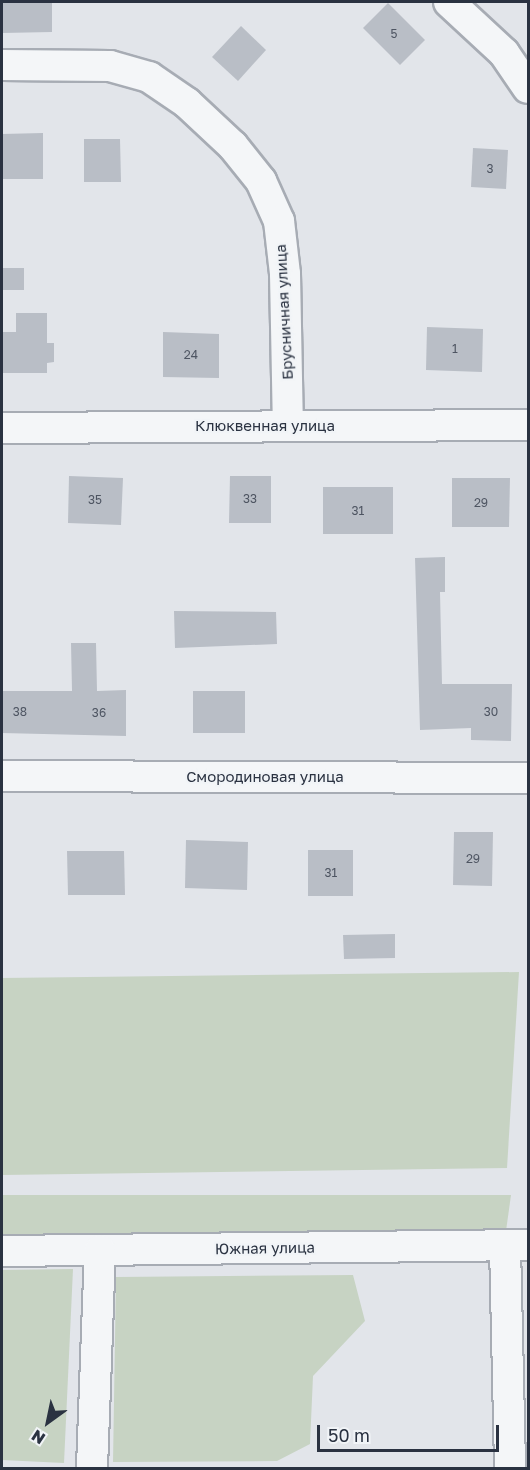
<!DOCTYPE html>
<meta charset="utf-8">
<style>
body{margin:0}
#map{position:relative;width:530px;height:1470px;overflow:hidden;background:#e2e5ea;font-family:"Golos Text",sans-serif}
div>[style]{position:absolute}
.green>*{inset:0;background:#c7d3c3}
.building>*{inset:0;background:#b9bec6}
.roads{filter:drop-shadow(2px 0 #a7acb4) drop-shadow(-2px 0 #a7acb4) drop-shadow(0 2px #a7acb4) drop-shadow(0 -2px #a7acb4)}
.minor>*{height:30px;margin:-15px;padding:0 15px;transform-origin:15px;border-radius:15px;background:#f4f6f8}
span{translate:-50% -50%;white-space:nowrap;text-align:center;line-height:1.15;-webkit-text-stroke:4.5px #f1f4f7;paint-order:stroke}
.number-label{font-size:12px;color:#4e5562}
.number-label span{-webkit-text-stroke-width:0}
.street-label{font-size:15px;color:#2a3241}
.frame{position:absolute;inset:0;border:3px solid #2a3241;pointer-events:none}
.north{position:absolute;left:18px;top:1392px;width:60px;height:60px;-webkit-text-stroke:4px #f1f4f7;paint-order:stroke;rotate:213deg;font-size:16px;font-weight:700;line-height:24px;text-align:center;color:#2a3241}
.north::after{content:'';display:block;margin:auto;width:21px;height:27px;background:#2a3241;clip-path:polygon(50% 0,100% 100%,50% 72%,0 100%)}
.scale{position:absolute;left:317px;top:1425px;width:182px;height:27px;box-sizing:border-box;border:3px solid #2a3241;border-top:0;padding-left:8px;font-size:18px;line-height:21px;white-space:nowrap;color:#2a3241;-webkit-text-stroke:4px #f1f4f7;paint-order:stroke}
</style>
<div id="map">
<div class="green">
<i style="clip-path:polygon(519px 972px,507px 1168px,2px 1175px,2px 978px)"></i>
<i style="clip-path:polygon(2px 1195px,511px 1195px,506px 1231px,2px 1235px)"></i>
<i style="clip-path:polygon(73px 1269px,64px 1463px,2px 1460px,2px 1270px)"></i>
<i style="clip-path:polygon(353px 1275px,365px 1321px,313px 1376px,310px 1444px,277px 1461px,113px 1462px,116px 1277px)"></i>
</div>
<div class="building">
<i style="clip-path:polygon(2px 2px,52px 2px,52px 32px,2px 33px)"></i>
<i style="clip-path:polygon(388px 3px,425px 40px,400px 65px,363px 28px)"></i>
<i style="clip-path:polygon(241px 26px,266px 50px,238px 81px,212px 57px)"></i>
<i style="clip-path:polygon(43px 133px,43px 179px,2px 179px,2px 134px)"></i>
<i style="clip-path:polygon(84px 139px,120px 139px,121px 182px,84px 182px)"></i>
<i style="clip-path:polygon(473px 148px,508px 150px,506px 189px,471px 187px)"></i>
<i style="clip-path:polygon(2px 268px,24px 268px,24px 290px,2px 290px)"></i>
<i style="clip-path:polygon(16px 313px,47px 313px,47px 343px,54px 343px,54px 362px,47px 363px,47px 373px,2px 373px,2px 332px,16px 332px)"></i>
<i style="clip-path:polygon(427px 327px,483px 329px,482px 372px,426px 370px)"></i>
<i style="clip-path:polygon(163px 332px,219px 334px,219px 378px,163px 377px)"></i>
<i style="clip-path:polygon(69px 476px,123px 478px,121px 525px,68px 523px)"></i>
<i style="clip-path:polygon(230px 476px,271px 476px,271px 523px,229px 523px)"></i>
<i style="clip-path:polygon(452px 478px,510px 478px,509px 527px,452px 527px)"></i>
<i style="clip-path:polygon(323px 487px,393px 487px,393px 534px,323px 534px)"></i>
<i style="clip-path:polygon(445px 557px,445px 592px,440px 592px,442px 684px,512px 684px,511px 741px,471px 740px,471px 728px,420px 730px,415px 558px)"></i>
<i style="clip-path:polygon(174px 611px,276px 612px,277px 644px,175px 648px)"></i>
<i style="clip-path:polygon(71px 643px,96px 643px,97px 691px,126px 690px,126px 736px,2px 733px,2px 691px,72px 691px)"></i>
<i style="clip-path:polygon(193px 691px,245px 691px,245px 733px,193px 733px)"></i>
<i style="clip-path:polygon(454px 832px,493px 832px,492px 886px,453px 885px)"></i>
<i style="clip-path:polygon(186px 840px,248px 842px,247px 890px,185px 888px)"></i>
<i style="clip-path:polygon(308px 850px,353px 850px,353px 896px,308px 896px)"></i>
<i style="clip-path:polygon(67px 851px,124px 851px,125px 895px,68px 895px)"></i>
<i style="clip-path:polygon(395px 934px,395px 958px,344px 959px,343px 935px)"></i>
</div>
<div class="roads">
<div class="minor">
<i style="left:449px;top:2px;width:75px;rotate:42.8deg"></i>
<i style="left:504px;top:53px;width:42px;rotate:55.6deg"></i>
<i style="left:2px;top:65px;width:108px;rotate:0.5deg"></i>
<i style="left:110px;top:66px;width:41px;rotate:15.8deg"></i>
<i style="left:149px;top:77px;width:46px;rotate:34.4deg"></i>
<i style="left:187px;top:103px;width:63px;rotate:43.1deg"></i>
<i style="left:233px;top:146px;width:45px;rotate:51.3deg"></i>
<i style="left:261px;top:181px;width:44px;rotate:65.8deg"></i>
<i style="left:279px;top:221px;width:53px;rotate:83.5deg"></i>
<i style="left:285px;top:274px;width:152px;rotate:88.9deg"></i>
<i style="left:2px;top:428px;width:526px;rotate:-0.33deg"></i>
<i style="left:2px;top:776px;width:526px;rotate:0.22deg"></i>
<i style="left:505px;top:1245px;width:223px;rotate:88.7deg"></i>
<i style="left:2px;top:1251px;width:526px;rotate:-0.65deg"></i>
<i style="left:92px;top:1468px;width:218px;rotate:-87.9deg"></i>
</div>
</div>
<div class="number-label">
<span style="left:394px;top:34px">5</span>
<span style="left:490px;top:169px">3</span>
<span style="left:455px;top:349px">1</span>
<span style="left:191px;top:355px">24</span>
<span style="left:250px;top:499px">33</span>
<span style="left:95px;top:500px">35</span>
<span style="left:481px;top:503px">29</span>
<span style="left:358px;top:511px">31</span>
<span style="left:20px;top:712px">38</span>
<span style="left:491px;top:712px">30</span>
<span style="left:99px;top:713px">36</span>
<span style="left:473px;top:859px">29</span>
<span style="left:331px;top:873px">31</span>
</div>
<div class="street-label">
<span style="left:284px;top:312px;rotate:-93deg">Брусничная улица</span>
<span style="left:265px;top:426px">Клюквенная улица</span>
<span style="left:265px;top:777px">Смородиновая улица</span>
<span style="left:265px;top:1248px;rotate:-1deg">Южная улица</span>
</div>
<div class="frame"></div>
<div class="north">N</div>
<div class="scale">50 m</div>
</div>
